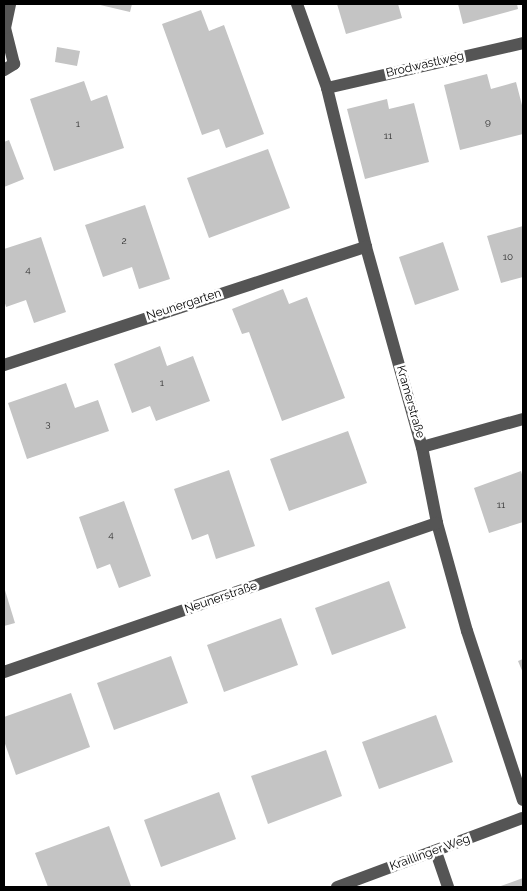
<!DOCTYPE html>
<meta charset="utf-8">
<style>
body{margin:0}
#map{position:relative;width:527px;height:891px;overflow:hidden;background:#fff;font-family:Raleway,sans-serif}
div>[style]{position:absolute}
.building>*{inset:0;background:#c4c4c4}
.minor>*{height:12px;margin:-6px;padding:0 6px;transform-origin:6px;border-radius:6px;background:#555}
span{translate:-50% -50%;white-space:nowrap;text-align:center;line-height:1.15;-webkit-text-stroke:5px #fff;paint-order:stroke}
.number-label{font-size:10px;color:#313131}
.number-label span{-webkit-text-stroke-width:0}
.street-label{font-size:12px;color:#000}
.frame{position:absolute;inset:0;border:5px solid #000;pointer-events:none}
</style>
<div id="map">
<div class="building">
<i style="clip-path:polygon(96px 4px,132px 4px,130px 12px)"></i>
<i style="clip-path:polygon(337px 4px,398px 4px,402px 18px,346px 34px)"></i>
<i style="clip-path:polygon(458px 4px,517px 4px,518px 9px,463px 24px)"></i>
<i style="clip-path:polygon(201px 10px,209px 31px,224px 25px,264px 134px,226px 148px,219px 129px,202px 135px,162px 24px)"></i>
<i style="clip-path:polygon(57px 47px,80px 51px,77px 66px,55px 62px)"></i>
<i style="clip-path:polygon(487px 74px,491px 89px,516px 82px,523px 109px,523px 134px,460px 150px,444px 85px)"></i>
<i style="clip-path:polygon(84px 81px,91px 101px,107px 95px,124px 148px,54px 171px,30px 99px)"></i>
<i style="clip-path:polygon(387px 99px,389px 109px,414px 103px,429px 162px,365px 179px,347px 109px)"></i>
<i style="clip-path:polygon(9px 140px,24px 179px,4px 187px,4px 142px)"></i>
<i style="clip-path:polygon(268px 149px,290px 208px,209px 238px,187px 178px)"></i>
<i style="clip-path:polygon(145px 205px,170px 279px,139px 289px,132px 267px,103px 277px,85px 225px)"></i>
<i style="clip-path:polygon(523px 226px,523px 277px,501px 283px,487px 236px)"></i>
<i style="clip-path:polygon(41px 237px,66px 312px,34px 323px,26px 300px,6px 307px,4px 300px,4px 249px)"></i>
<i style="clip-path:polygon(443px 242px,459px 290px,415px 305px,399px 257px)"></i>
<i style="clip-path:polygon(283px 289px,289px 304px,307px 297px,345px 398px,282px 421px,249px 332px,242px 334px,232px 309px)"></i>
<i style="clip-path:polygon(160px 346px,167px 366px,193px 356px,210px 401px,156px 421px,150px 406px,132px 413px,114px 364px)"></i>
<i style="clip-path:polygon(66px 383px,75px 408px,98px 400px,109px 431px,27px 459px,8px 403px)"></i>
<i style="clip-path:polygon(348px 431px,367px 483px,289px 511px,270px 459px)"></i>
<i style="clip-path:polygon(229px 470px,255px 546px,216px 559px,208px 534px,192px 540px,174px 489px)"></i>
<i style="clip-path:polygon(521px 471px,523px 478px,523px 522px,489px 533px,474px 488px)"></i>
<i style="clip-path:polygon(124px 501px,151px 576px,119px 588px,110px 564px,97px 569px,79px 517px)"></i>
<i style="clip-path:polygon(389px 581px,406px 628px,332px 655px,315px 608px)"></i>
<i style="clip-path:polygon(4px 587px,15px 623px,4px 626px)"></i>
<i style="clip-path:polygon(281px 618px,298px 665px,224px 692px,207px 645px)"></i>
<i style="clip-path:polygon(171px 656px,188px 703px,114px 730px,97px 683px)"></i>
<i style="clip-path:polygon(523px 659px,523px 673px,518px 661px)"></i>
<i style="clip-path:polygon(71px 693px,90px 747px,16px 775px,4px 741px,4px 717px)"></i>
<i style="clip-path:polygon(436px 715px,453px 762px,379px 789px,362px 742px)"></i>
<i style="clip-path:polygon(326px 750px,342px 796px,268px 824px,251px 776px)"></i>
<i style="clip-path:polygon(219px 792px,236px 839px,161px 867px,144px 820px)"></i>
<i style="clip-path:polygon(109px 826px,131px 886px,48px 887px,35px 853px)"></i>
<i style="clip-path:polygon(523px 878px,523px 887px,498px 887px)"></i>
</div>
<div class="minor">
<i style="left:297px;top:4px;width:89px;rotate:70.3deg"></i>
<i style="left:327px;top:88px;width:164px;rotate:76.2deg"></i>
<i style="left:366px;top:247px;width:208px;rotate:74.4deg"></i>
<i style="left:422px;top:447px;width:77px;rotate:78.8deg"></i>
<i style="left:437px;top:523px;width:112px;rotate:74.5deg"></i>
<i style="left:467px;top:631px;width:178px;rotate:71.7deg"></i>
<i style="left:4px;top:70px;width:12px;rotate:-31deg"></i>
<i style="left:14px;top:64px;width:37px;rotate:-104deg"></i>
<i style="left:5px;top:28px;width:25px;rotate:-78deg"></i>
<i style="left:327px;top:88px;width:201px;rotate:-12.9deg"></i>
<i style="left:4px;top:365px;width:381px;rotate:-18.1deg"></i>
<i style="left:422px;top:447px;width:105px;rotate:-15.5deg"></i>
<i style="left:4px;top:672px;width:458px;rotate:-19deg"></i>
<i style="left:436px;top:852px;width:37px;rotate:71deg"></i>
<i style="left:337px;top:887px;width:198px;rotate:-20.4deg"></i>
</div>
<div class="number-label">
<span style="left:488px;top:122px">9</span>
<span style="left:78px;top:124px">1</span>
<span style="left:388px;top:136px">11</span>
<span style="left:124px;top:241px">2</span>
<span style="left:508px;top:257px">10</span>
<span style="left:28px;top:270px">4</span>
<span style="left:162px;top:383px">1</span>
<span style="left:48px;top:424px">3</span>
<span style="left:501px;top:505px">11</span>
<span style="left:111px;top:535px">4</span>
</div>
<div class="street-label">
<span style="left:425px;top:65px;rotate:-13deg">Brodwastlweg</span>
<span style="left:184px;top:305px;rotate:-18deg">Neunergarten</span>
<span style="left:410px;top:402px;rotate:74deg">Kramerstraße</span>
<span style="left:221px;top:598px;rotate:-19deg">Neunerstraße</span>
<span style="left:430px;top:853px;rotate:-20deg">Kraillinger Weg</span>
</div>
<div class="frame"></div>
</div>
